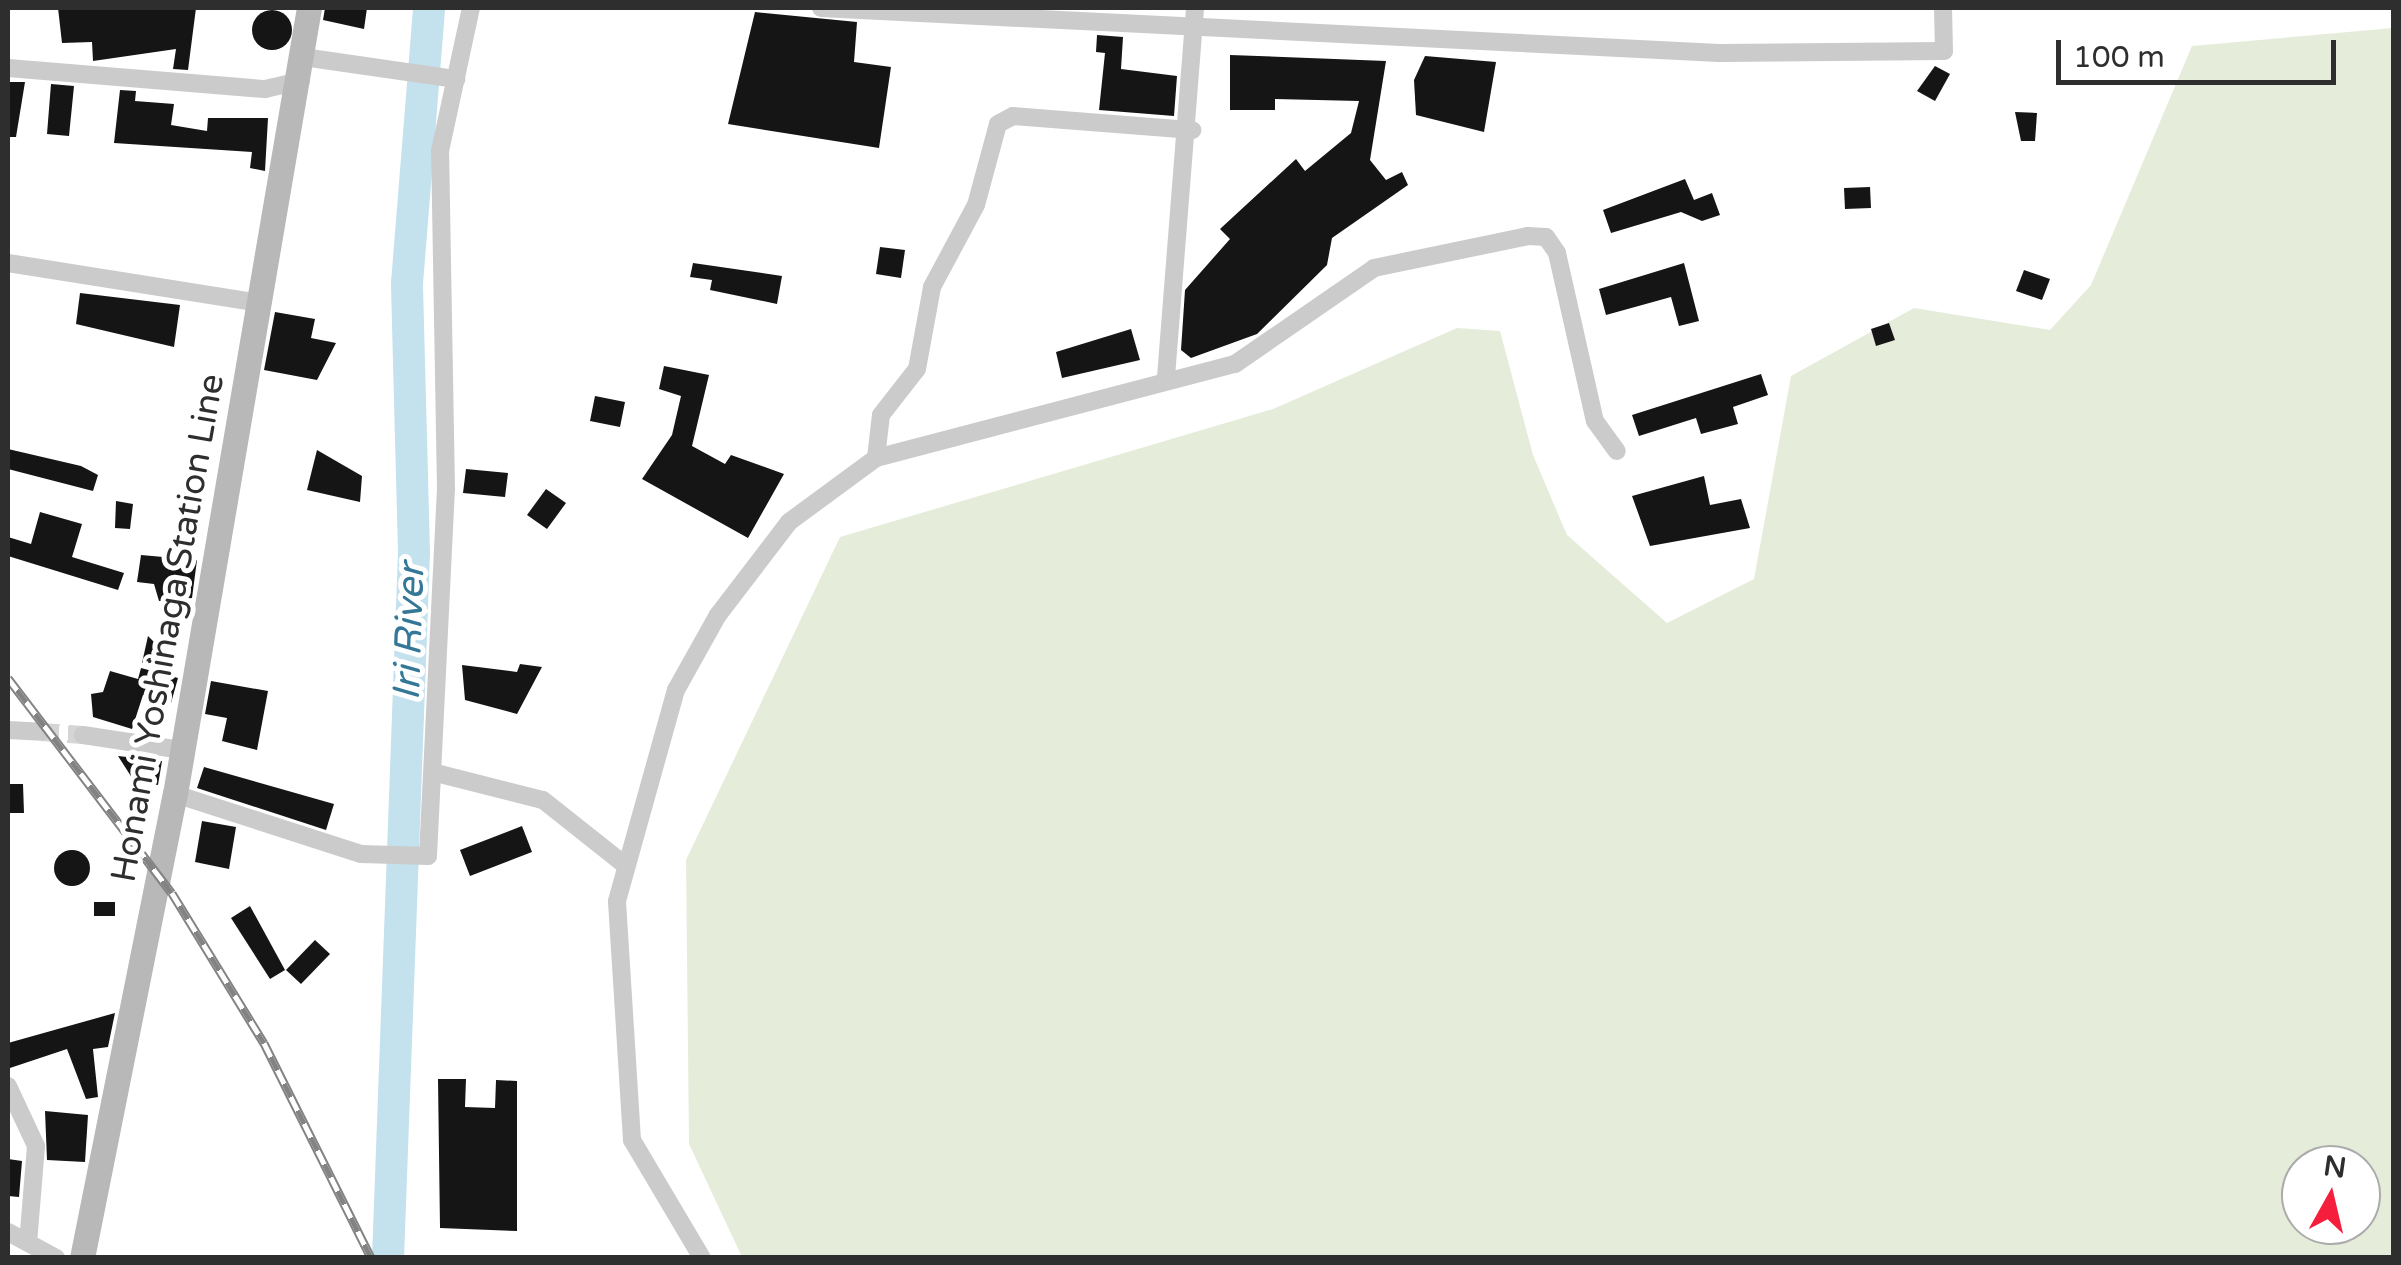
<!DOCTYPE html>
<style>
body{margin:0}
#map{position:relative;width:2401px;height:1265px;overflow:hidden;background:#fff;font-family:"Varela Round",sans-serif}
div>[style]{position:absolute}
.green>*{inset:0;background:#e5edda}
.river>*{height:32px;margin:-16px;padding:0 16px;transform-origin:16px;border-radius:16px;background:#c4e1ee}
.building>*{inset:0;background:#151515}
.round{border-radius:50%}
.minor-tunnel>*{height:18px;margin-top:-9px;transform-origin:0;background:repeating-linear-gradient(90deg,#d5d5d5 0 18px,transparent 0 27px)}
.minor>*{height:18px;margin:-9px;padding:0 9px;transform-origin:9px;border-radius:9px;background:#cbcbcb}
.secondary>*{height:25px;margin:-12.5px;padding:0 12.5px;transform-origin:12.5px;border-radius:12.5px;background:#b8b8b8}
.rail>*{height:9px;margin-top:-4.5px;transform-origin:0;background:repeating-linear-gradient(90deg,#fff 0 15px,#838383 0 30px);box-sizing:border-box;border-block:2px solid #838383}
span{translate:-50% -50%;white-space:nowrap;text-align:center;line-height:1.15;-webkit-text-stroke:10px #fff;paint-order:stroke}
.street-label{font-size:35px;color:#2e2e2e}
.water-label{font-size:38px;color:#347797;font-style:italic}
.frame{position:absolute;inset:0;border:10px solid #2e2e2e;pointer-events:none}
.north{position:absolute;left:2281px;top:1145px;width:100px;height:100px;box-sizing:border-box;background:#fff;border:2px solid #ababab;border-radius:50%;rotate:8deg;font-size:28px;font-weight:700;line-height:40px;text-align:center;color:#2e2e2e}
.north::after{content:'';display:block;margin:auto;width:35px;height:45px;background:#f51f3d;clip-path:polygon(50% 0,100% 100%,50% 72%,0 100%)}
.scale{position:absolute;left:2056px;top:40px;width:280px;height:45px;box-sizing:border-box;border:5px solid #2e2e2e;border-top:0;padding-left:12px;font-size:30px;line-height:35px;white-space:nowrap;color:#2e2e2e;-webkit-text-stroke:8px #fff;paint-order:stroke}
</style>
<div id="map">
<div class="green">
<i style="clip-path:polygon(evenodd,2393px 28px,2393px 1257px,742px 1257px,689px 1144px,686px 860px,840px 537px,1273px 409px,1457px 328px,1500px 331px,1533px 455px,1567px 535px,1667px 623px,1754px 579px,1791px 376px,1914px 308px,2050px 330px,2091px 285px,2192px 46px,2393px 28px,2301px 1165px,2361px 1165px,2361px 1225px,2301px 1225px,2301px 1165px)"></i>
</div>
<div class="river">
<i style="left:388px;top:1258px;width:705px;rotate:-87.89deg"></i>
<i style="left:414px;top:553px;width:270px;rotate:-91.5deg"></i>
<i style="left:407px;top:283px;width:276px;rotate:-85.4deg"></i>
</div>
<div class="building">
<i style="clip-path:polygon(58px 8px,196px 8px,188px 70px,173px 69px,176px 49px,93px 61px,92px 42px,62px 43px)"></i>
<i style="clip-path:polygon(325px 8px,367px 8px,364px 29px,323px 20px)"></i>
<i class="round" style="left:252px;top:10px;width:40px;height:40px"></i>
<i style="clip-path:polygon(755px 12px,857px 22px,854px 62px,891px 67px,879px 148px,728px 124px)"></i>
<i style="clip-path:polygon(1097px 35px,1123px 37px,1121px 69px,1177px 76px,1174px 116px,1099px 110px,1105px 53px,1096px 52px)"></i>
<i style="clip-path:polygon(1230px 55px,1386px 61px,1370px 160px,1386px 180px,1402px 172px,1408px 185px,1332px 238px,1327px 265px,1257px 334px,1191px 358px,1181px 350px,1185px 290px,1230px 239px,1220px 229px,1296px 159px,1305px 171px,1351px 133px,1359px 101px,1275px 99px,1275px 110px,1230px 110px)"></i>
<i style="clip-path:polygon(1425px 56px,1496px 62px,1484px 132px,1416px 115px,1414px 80px)"></i>
<i style="clip-path:polygon(1935px 66px,1950px 74px,1935px 101px,1917px 91px)"></i>
<i style="clip-path:polygon(8px 82px,25px 82px,16px 137px,8px 137px)"></i>
<i style="clip-path:polygon(51px 84px,74px 86px,69px 136px,47px 134px)"></i>
<i style="clip-path:polygon(120px 90px,136px 91px,135px 101px,174px 104px,171px 125px,207px 131px,208px 118px,268px 118px,265px 171px,250px 168px,252px 152px,114px 143px)"></i>
<i style="clip-path:polygon(2015px 112px,2037px 113px,2035px 141px,2021px 141px)"></i>
<i style="clip-path:polygon(1685px 179px,1694px 200px,1712px 193px,1720px 215px,1702px 221px,1681px 212px,1611px 233px,1603px 210px)"></i>
<i style="clip-path:polygon(1870px 187px,1871px 208px,1845px 209px,1844px 188px)"></i>
<i style="clip-path:polygon(880px 247px,905px 250px,901px 278px,876px 274px)"></i>
<i style="clip-path:polygon(693px 263px,782px 276px,777px 304px,710px 290px,712px 280px,690px 277px)"></i>
<i style="clip-path:polygon(1684px 263px,1699px 321px,1679px 326px,1671px 297px,1606px 315px,1599px 289px)"></i>
<i style="clip-path:polygon(2024px 270px,2050px 279px,2042px 300px,2016px 291px)"></i>
<i style="clip-path:polygon(80px 293px,180px 305px,174px 347px,76px 324px)"></i>
<i style="clip-path:polygon(275px 312px,315px 319px,311px 338px,336px 343px,317px 380px,264px 370px)"></i>
<i style="clip-path:polygon(1889px 323px,1895px 340px,1876px 346px,1871px 329px)"></i>
<i style="clip-path:polygon(1131px 329px,1140px 360px,1062px 378px,1056px 352px)"></i>
<i style="clip-path:polygon(664px 366px,709px 375px,692px 446px,725px 464px,731px 455px,784px 474px,748px 538px,642px 479px,672px 435px,681px 396px,659px 389px)"></i>
<i style="clip-path:polygon(1761px 374px,1768px 395px,1733px 407px,1738px 424px,1701px 434px,1696px 418px,1639px 436px,1632px 415px)"></i>
<i style="clip-path:polygon(595px 396px,625px 402px,620px 427px,590px 421px)"></i>
<i style="clip-path:polygon(8px 449px,81px 466px,98px 475px,93px 491px,8px 469px)"></i>
<i style="clip-path:polygon(317px 450px,362px 476px,360px 502px,307px 490px)"></i>
<i style="clip-path:polygon(466px 469px,508px 473px,505px 497px,463px 493px)"></i>
<i style="clip-path:polygon(1704px 476px,1710px 505px,1741px 499px,1750px 528px,1650px 546px,1632px 496px)"></i>
<i style="clip-path:polygon(546px 489px,566px 503px,547px 529px,527px 515px)"></i>
<i style="clip-path:polygon(116px 501px,133px 504px,130px 529px,115px 528px)"></i>
<i style="clip-path:polygon(40px 512px,82px 524px,72px 557px,124px 573px,118px 590px,8px 556px,8px 537px,31px 544px)"></i>
<i style="clip-path:polygon(141px 555px,197px 560px,192px 598px,159px 601px,154px 584px,137px 582px)"></i>
<i style="clip-path:polygon(148px 636px,166px 654px,142px 663px)"></i>
<i style="clip-path:polygon(520px 664px,542px 667px,517px 714px,465px 700px,462px 665px,517px 672px)"></i>
<i style="clip-path:polygon(141px 668px,178px 678px,171px 703px,143px 695px,132px 729px,93px 717px,91px 694px,103px 692px,110px 671px,138px 679px)"></i>
<i style="clip-path:polygon(211px 681px,268px 691px,257px 750px,222px 741px,227px 718px,205px 714px)"></i>
<i style="clip-path:polygon(118px 756px,162px 761px,158px 785px,134px 781px)"></i>
<i style="clip-path:polygon(204px 767px,334px 804px,326px 830px,197px 788px)"></i>
<i style="clip-path:polygon(8px 784px,23px 784px,24px 813px,8px 813px)"></i>
<i style="clip-path:polygon(202px 821px,236px 827px,229px 869px,195px 862px)"></i>
<i style="clip-path:polygon(522px 826px,532px 852px,470px 876px,460px 850px)"></i>
<i class="round" style="left:54px;top:850px;width:36px;height:36px"></i>
<i style="clip-path:polygon(94px 902px,115px 902px,115px 916px,94px 916px)"></i>
<i style="clip-path:polygon(250px 906px,285px 970px,270px 979px,231px 918px)"></i>
<i style="clip-path:polygon(315px 940px,330px 954px,301px 984px,286px 970px)"></i>
<i style="clip-path:polygon(115px 1013px,108px 1047px,93px 1049px,98px 1097px,86px 1099px,67px 1049px,10px 1068px,8px 1043px)"></i>
<i style="clip-path:polygon(438px 1079px,466px 1079px,465px 1107px,495px 1108px,496px 1080px,517px 1081px,517px 1231px,440px 1228px)"></i>
<i style="clip-path:polygon(45px 1111px,88px 1115px,85px 1162px,47px 1160px)"></i>
<i style="clip-path:polygon(8px 1159px,22px 1161px,19px 1197px,8px 1196px)"></i>
</div>
<div class="minor-tunnel">
<i style="left:41px;top:732px;width:42px;rotate:4.1deg"></i>
</div>
<div class="minor">
<i style="left:821px;top:8px;width:899px;rotate:2.87deg"></i>
<i style="left:1719px;top:53px;width:225px;rotate:-0.5deg"></i>
<i style="left:1944px;top:51px;width:43px;rotate:-91.3deg"></i>
<i style="left:303px;top:57px;width:155px;rotate:8.2deg"></i>
<i style="left:8px;top:68px;width:258px;rotate:4.7deg"></i>
<i style="left:265px;top:89px;width:37px;rotate:-13deg"></i>
<i style="left:8px;top:263px;width:256px;rotate:9deg"></i>
<i style="left:1166px;top:377px;width:370px;rotate:-85.5deg"></i>
<i style="left:876px;top:458px;width:43px;rotate:-83.4deg"></i>
<i style="left:881px;top:415px;width:58px;rotate:-52deg"></i>
<i style="left:917px;top:369px;width:83px;rotate:-79.6deg"></i>
<i style="left:932px;top:287px;width:93px;rotate:-61.8deg"></i>
<i style="left:976px;top:205px;width:84px;rotate:-74.8deg"></i>
<i style="left:998px;top:124px;width:17px;rotate:-28deg"></i>
<i style="left:1013px;top:116px;width:180px;rotate:4.5deg"></i>
<i style="left:8px;top:730px;width:33px;rotate:3deg"></i>
<i style="left:83px;top:735px;width:99px;rotate:8.7deg"></i>
<i style="left:436px;top:773px;width:110px;rotate:14.2deg"></i>
<i style="left:543px;top:800px;width:105px;rotate:38.4deg"></i>
<i style="left:175px;top:794px;width:195px;rotate:17.9deg"></i>
<i style="left:361px;top:854px;width:67px;rotate:1.7deg"></i>
<i style="left:428px;top:856px;width:366px;rotate:-87.2deg"></i>
<i style="left:446px;top:490px;width:339px;rotate:-91deg"></i>
<i style="left:440px;top:151px;width:146px;rotate:-77.8deg"></i>
<i style="left:8px;top:1086px;width:66px;rotate:65deg"></i>
<i style="left:36px;top:1146px;width:97px;rotate:94.7deg"></i>
<i style="left:8px;top:1232px;width:55px;rotate:28.4deg"></i>
<i style="left:702px;top:1258px;width:137px;rotate:-120.7deg"></i>
<i style="left:632px;top:1140px;width:239px;rotate:-93.6deg"></i>
<i style="left:617px;top:901px;width:219px;rotate:-74.4deg"></i>
<i style="left:676px;top:690px;width:86px;rotate:-60.8deg"></i>
<i style="left:718px;top:615px;width:117px;rotate:-52.6deg"></i>
<i style="left:789px;top:522px;width:108px;rotate:-36.3deg"></i>
<i style="left:876px;top:458px;width:371px;rotate:-14.7deg"></i>
<i style="left:1235px;top:364px;width:169px;rotate:-34.6deg"></i>
<i style="left:1374px;top:268px;width:157px;rotate:-11.7deg"></i>
<i style="left:1528px;top:236px;width:18px;rotate:3deg"></i>
<i style="left:1546px;top:237px;width:19px;rotate:55deg"></i>
<i style="left:1557px;top:253px;width:172px;rotate:77.3deg"></i>
<i style="left:1595px;top:421px;width:37px;rotate:54deg"></i>
</div>
<div class="secondary">
<i style="left:82px;top:1258px;width:473px;rotate:-78.7deg"></i>
<i style="left:175px;top:794px;width:797px;rotate:-80.33deg"></i>
</div>
<div class="rail">
<i style="left:8px;top:678px;width:270px;rotate:52.7deg"></i>
<i style="left:172px;top:893px;width:176px;rotate:58.5deg"></i>
<i style="left:264px;top:1043px;width:240px;rotate:63.5deg"></i>
</div>
<div class="street-label">
<span style="left:168px;top:628px;rotate:-80deg">Honami Yoshinaga Station Line</span>
</div>
<div class="water-label">
<span style="left:410px;top:632px;rotate:-88deg">Iri River</span>
</div>
<div class="frame"></div>
<div class="north">N</div>
<div class="scale">100 m</div>
</div>
